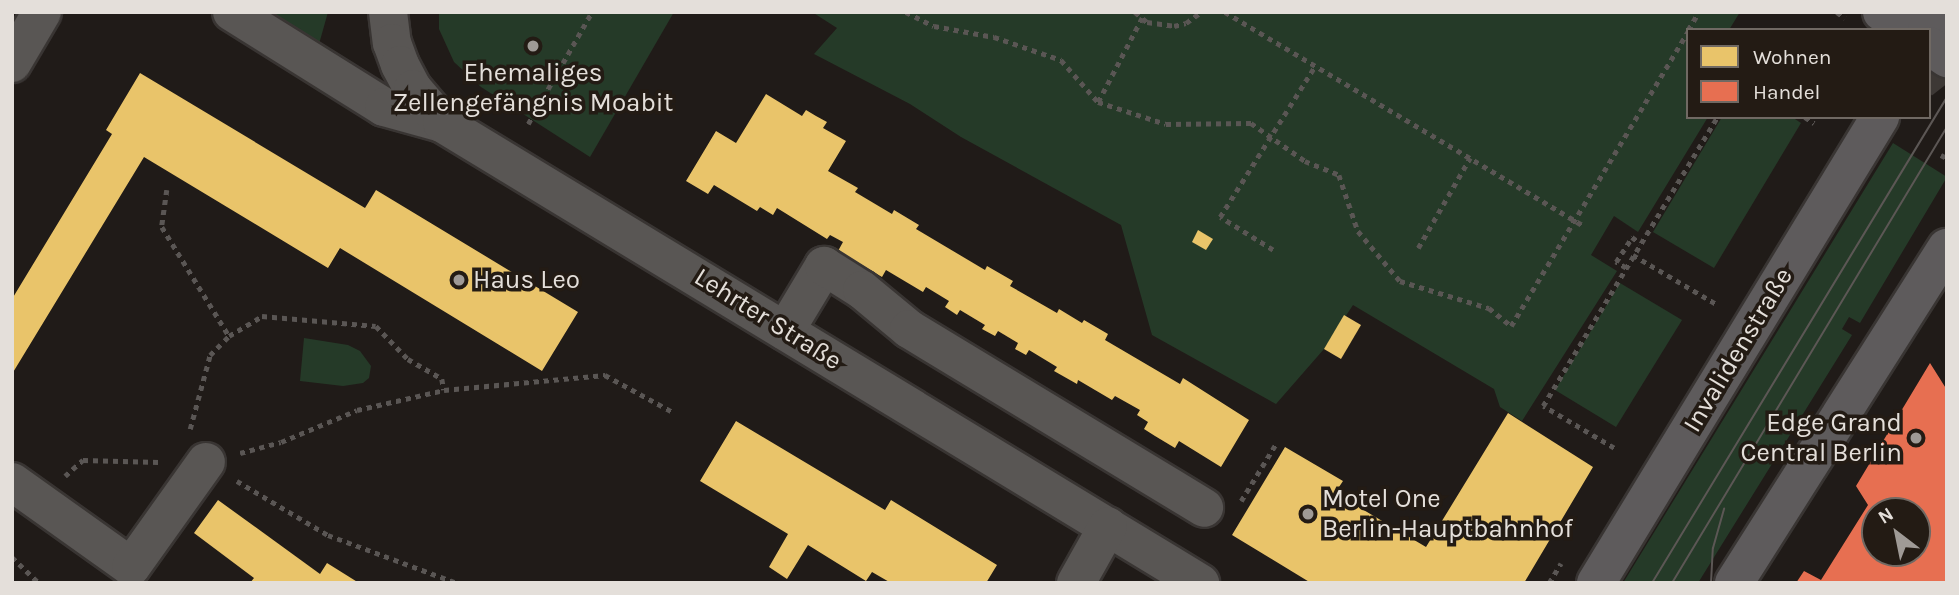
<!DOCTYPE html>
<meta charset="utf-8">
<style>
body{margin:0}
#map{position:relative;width:1959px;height:595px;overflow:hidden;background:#201b18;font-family:Karla,sans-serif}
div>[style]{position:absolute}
.green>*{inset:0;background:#253a28}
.homes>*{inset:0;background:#e9c46a}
.shops>*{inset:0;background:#e76f51}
.highway-tunnel>*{height:38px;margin-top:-19px;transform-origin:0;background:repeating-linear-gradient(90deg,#3d3835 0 38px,transparent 0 57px)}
.path>*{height:4.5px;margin-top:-2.25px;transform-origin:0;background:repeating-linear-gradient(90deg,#5a5654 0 5px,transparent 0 10px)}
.roads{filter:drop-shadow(2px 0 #393533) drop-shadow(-2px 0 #393533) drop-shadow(0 2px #393533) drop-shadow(0 -2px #393533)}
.minor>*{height:38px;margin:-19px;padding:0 19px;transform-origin:19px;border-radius:19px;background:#595654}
.major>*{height:38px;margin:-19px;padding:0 19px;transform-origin:19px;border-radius:19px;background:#5e5b5c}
.tram>*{height:2px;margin:-1px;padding:0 1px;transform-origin:1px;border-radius:1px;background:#5c5755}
.dots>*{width:19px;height:19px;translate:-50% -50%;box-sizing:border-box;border:4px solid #231b14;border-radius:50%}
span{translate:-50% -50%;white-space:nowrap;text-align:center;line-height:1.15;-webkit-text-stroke:7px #231b14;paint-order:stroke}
.poi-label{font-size:26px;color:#e4dfda}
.left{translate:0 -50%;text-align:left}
.right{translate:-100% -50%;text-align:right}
.street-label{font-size:26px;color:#e4dfda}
.frame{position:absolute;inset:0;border:14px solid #e4dfda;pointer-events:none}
.legend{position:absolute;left:1686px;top:28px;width:245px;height:91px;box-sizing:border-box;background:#231b14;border:2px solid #706963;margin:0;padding:9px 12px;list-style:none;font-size:21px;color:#e4dfda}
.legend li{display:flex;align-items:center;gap:14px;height:35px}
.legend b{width:35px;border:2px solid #706963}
.north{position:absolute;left:1861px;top:497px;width:70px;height:70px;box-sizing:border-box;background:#231b14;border:2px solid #706963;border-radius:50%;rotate:328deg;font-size:19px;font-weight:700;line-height:28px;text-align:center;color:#e4dfda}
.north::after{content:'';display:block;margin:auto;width:24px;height:32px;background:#9f9a96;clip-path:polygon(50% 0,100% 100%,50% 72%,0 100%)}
</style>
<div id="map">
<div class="green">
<i style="clip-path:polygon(268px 12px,328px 12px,319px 44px)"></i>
<i style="clip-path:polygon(439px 12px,674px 12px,590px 157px,481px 87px,454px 62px,439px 29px)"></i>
<i style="clip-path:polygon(812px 12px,1740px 12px,1729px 30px,1688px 30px,1688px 117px,1708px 117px,1638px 232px,1614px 216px,1591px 255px,1617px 271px,1522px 421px,1500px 407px,1494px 389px,1353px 305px,1324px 349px,1276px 404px,1152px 335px,1121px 225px,961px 137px,910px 104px,814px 54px,837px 28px)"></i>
<i style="clip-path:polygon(1722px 117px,1792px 117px,1801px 123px,1714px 268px,1653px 232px)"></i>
<i style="clip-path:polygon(1893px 143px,1947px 177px,1860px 323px,1849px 317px,1842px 329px,1852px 335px,1698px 583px,1623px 583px)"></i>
<i style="clip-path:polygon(1620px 283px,1682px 320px,1616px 427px,1555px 390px)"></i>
<i style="clip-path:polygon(304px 338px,348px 345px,360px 351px,371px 366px,369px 378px,363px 383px,343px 386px,300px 381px)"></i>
</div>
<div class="homes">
<i style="clip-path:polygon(140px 73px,365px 208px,376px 190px,578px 312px,542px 371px,340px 248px,328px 268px,144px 157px,12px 374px,12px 299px,112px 134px,106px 130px)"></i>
<i style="clip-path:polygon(766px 94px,802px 116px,806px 110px,816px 116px,827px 122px,823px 128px,846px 141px,828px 171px,858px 188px,855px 192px,892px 214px,894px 210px,919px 225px,916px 229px,985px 270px,987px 266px,1013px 281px,1010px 286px,1057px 313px,1059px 309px,1082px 323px,1084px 320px,1108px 334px,1105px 340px,1180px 384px,1183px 378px,1249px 420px,1221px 467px,1179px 441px,1175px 448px,1155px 436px,1144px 429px,1148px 422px,1137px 415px,1140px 410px,1115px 396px,1112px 400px,1078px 380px,1077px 384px,1054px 371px,1057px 367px,1029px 350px,1026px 355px,1015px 349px,1018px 343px,998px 331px,995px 336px,982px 329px,985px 325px,960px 310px,957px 315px,945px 307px,949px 301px,926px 287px,923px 292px,886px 270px,882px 277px,862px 265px,838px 251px,843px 242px,830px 235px,827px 239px,777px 208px,773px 215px,760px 207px,757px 211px,714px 185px,708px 194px,686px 181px,716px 131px,736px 143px)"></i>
<i style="clip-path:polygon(1198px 230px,1213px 239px,1206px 250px,1192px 242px)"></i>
<i style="clip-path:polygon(1344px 315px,1361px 325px,1341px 359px,1324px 349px)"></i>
<i style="clip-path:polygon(1508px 413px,1593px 467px,1524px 583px,1311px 583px,1232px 535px,1285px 447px,1343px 481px,1335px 493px,1426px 547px)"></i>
<i style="clip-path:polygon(736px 421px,885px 510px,891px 500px,997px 565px,986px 583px,891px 583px,872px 572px,866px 581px,808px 545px,787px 579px,769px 567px,788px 534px,700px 481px)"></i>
<i style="clip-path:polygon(218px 500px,320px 574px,327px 563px,359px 583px,250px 583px,254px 578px,194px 533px)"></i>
</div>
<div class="shops">
<i style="clip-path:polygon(evenodd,1930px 363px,1947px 390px,1947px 583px,1796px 583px,1804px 571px,1821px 580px,1868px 505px,1856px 486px,1930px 363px,1875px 511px,1917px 511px,1917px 553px,1875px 553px,1875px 511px)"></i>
</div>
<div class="highway-tunnel">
<i style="left:1929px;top:61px;width:29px;rotate:52deg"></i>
</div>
<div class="path">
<i style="left:906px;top:12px;width:31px;rotate:27deg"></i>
<i style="left:934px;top:26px;width:61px;rotate:10.4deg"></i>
<i style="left:994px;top:37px;width:71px;rotate:18.9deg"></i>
<i style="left:1061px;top:60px;width:56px;rotate:48.6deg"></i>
<i style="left:1098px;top:102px;width:71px;rotate:17.9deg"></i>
<i style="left:1166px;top:124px;width:85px;rotate:-0.7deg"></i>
<i style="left:1251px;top:123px;width:66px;rotate:35.1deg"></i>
<i style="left:1305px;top:161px;width:37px;rotate:22deg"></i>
<i style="left:1339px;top:175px;width:59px;rotate:71.3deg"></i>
<i style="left:1358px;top:231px;width:65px;rotate:50deg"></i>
<i style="left:1400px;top:281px;width:93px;rotate:16.9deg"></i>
<i style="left:1489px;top:308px;width:28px;rotate:39deg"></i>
<i style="left:1511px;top:326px;width:344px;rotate:-59deg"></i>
<i style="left:1135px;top:12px;width:16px;rotate:40deg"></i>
<i style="left:1147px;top:22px;width:27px;rotate:8deg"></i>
<i style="left:1174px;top:26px;width:12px;rotate:-14deg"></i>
<i style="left:1186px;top:23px;width:19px;rotate:-36deg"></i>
<i style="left:1225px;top:12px;width:418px;rotate:30.8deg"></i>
<i style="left:1837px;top:12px;width:10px;rotate:37deg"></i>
<i style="left:1688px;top:30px;width:21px;rotate:-59deg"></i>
<i style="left:1098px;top:102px;width:95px;rotate:-62.4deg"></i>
<i style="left:1805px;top:117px;width:11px;rotate:34deg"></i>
<i style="left:528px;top:124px;width:129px;rotate:-60.3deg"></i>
<i style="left:1941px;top:155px;width:7px;rotate:27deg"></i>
<i style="left:167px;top:190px;width:37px;rotate:98deg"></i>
<i style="left:162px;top:227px;width:128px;rotate:58.4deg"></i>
<i style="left:1418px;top:248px;width:104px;rotate:-60deg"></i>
<i style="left:1273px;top:250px;width:62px;rotate:-148.1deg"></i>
<i style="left:1220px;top:217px;width:178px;rotate:-57.8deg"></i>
<i style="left:1633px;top:255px;width:99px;rotate:30.5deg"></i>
<i style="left:1626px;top:268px;width:12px;rotate:-149deg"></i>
<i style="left:1616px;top:262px;width:30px;rotate:-57deg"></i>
<i style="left:1632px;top:237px;width:10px;rotate:37deg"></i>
<i style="left:190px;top:429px;width:77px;rotate:-74.9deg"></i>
<i style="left:210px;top:355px;width:27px;rotate:-45deg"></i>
<i style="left:229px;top:336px;width:39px;rotate:-31deg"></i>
<i style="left:262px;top:316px;width:114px;rotate:5deg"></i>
<i style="left:376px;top:326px;width:46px;rotate:45.9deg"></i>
<i style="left:408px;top:359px;width:39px;rotate:30deg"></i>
<i style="left:442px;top:379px;width:11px;rotate:80deg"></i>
<i style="left:1614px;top:448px;width:82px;rotate:-149.4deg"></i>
<i style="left:1543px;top:406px;width:337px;rotate:-58.9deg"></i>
<i style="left:240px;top:453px;width:42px;rotate:-15deg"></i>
<i style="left:281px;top:442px;width:82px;rotate:-22.8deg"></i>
<i style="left:357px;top:410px;width:89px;rotate:-12.9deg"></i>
<i style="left:444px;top:390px;width:162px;rotate:-5.3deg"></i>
<i style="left:605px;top:375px;width:77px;rotate:28.6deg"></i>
<i style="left:65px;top:476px;width:24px;rotate:-42deg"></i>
<i style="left:83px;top:460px;width:76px;rotate:1.5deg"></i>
<i style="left:237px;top:481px;width:106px;rotate:30.7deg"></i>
<i style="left:328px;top:535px;width:138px;rotate:20.4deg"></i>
<i style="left:1241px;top:501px;width:69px;rotate:-58.6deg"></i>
<i style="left:12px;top:557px;width:37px;rotate:44deg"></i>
<i style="left:1549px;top:583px;width:23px;rotate:-59deg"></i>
</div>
<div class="roads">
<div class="minor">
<i style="left:232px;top:12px;width:179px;rotate:32deg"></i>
<i style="left:384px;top:107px;width:60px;rotate:15.4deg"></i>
<i style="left:388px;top:12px;width:31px;rotate:83deg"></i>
<i style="left:392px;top:43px;width:23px;rotate:70deg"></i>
<i style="left:400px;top:65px;width:27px;rotate:62deg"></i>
<i style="left:413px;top:89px;width:45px;rotate:49.5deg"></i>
<i style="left:442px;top:123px;width:887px;rotate:31.25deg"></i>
<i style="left:12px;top:63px;width:59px;rotate:-59.5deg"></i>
<i style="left:785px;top:331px;width:76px;rotate:-59deg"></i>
<i style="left:824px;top:266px;width:45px;rotate:32.3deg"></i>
<i style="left:862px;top:290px;width:61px;rotate:39.7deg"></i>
<i style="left:909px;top:329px;width:345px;rotate:31.2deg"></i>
<i style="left:12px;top:482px;width:146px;rotate:35.5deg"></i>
<i style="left:131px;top:567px;width:129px;rotate:-54.5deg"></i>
<i style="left:1076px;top:583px;width:65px;rotate:-60.7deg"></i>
</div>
<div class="major">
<i style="left:1882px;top:12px;width:31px;rotate:36deg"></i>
<i style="left:1927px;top:30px;width:21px;rotate:-61deg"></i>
<i style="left:1929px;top:46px;width:22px;rotate:34deg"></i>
<i style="left:1596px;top:583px;width:546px;rotate:-58.64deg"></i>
<i style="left:1734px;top:583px;width:397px;rotate:-57.6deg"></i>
</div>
</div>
<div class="tram">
<i style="left:1652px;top:583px;width:569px;rotate:-58.74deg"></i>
<i style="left:1672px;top:583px;width:533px;rotate:-58.91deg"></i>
<i style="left:1711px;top:583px;width:35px;rotate:-87deg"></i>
<i style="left:1713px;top:548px;width:41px;rotate:-74.2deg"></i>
</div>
<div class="dots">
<i style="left:533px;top:46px;background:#9f9a96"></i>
<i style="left:459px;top:280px;background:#9f9a96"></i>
<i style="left:1916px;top:438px;background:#9f9a96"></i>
<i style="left:1308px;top:514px;background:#9f9a96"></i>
</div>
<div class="poi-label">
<span style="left:533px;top:88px">Ehemaliges<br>Zellengefängnis Moabit</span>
<span class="left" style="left:473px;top:280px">Haus Leo</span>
<span class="right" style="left:1902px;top:438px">Edge Grand<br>Central Berlin</span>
<span class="left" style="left:1322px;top:514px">Motel One<br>Berlin-Hauptbahnhof</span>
</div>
<div class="street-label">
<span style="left:768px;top:319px;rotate:32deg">Lehrter Straße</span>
<span style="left:1738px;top:350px;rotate:-59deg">Invalidenstraße</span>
</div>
<div class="frame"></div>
<ul class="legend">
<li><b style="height:19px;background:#e9c46a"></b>Wohnen</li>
<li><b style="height:19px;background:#e76f51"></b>Handel</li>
</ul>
<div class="north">N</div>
</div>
